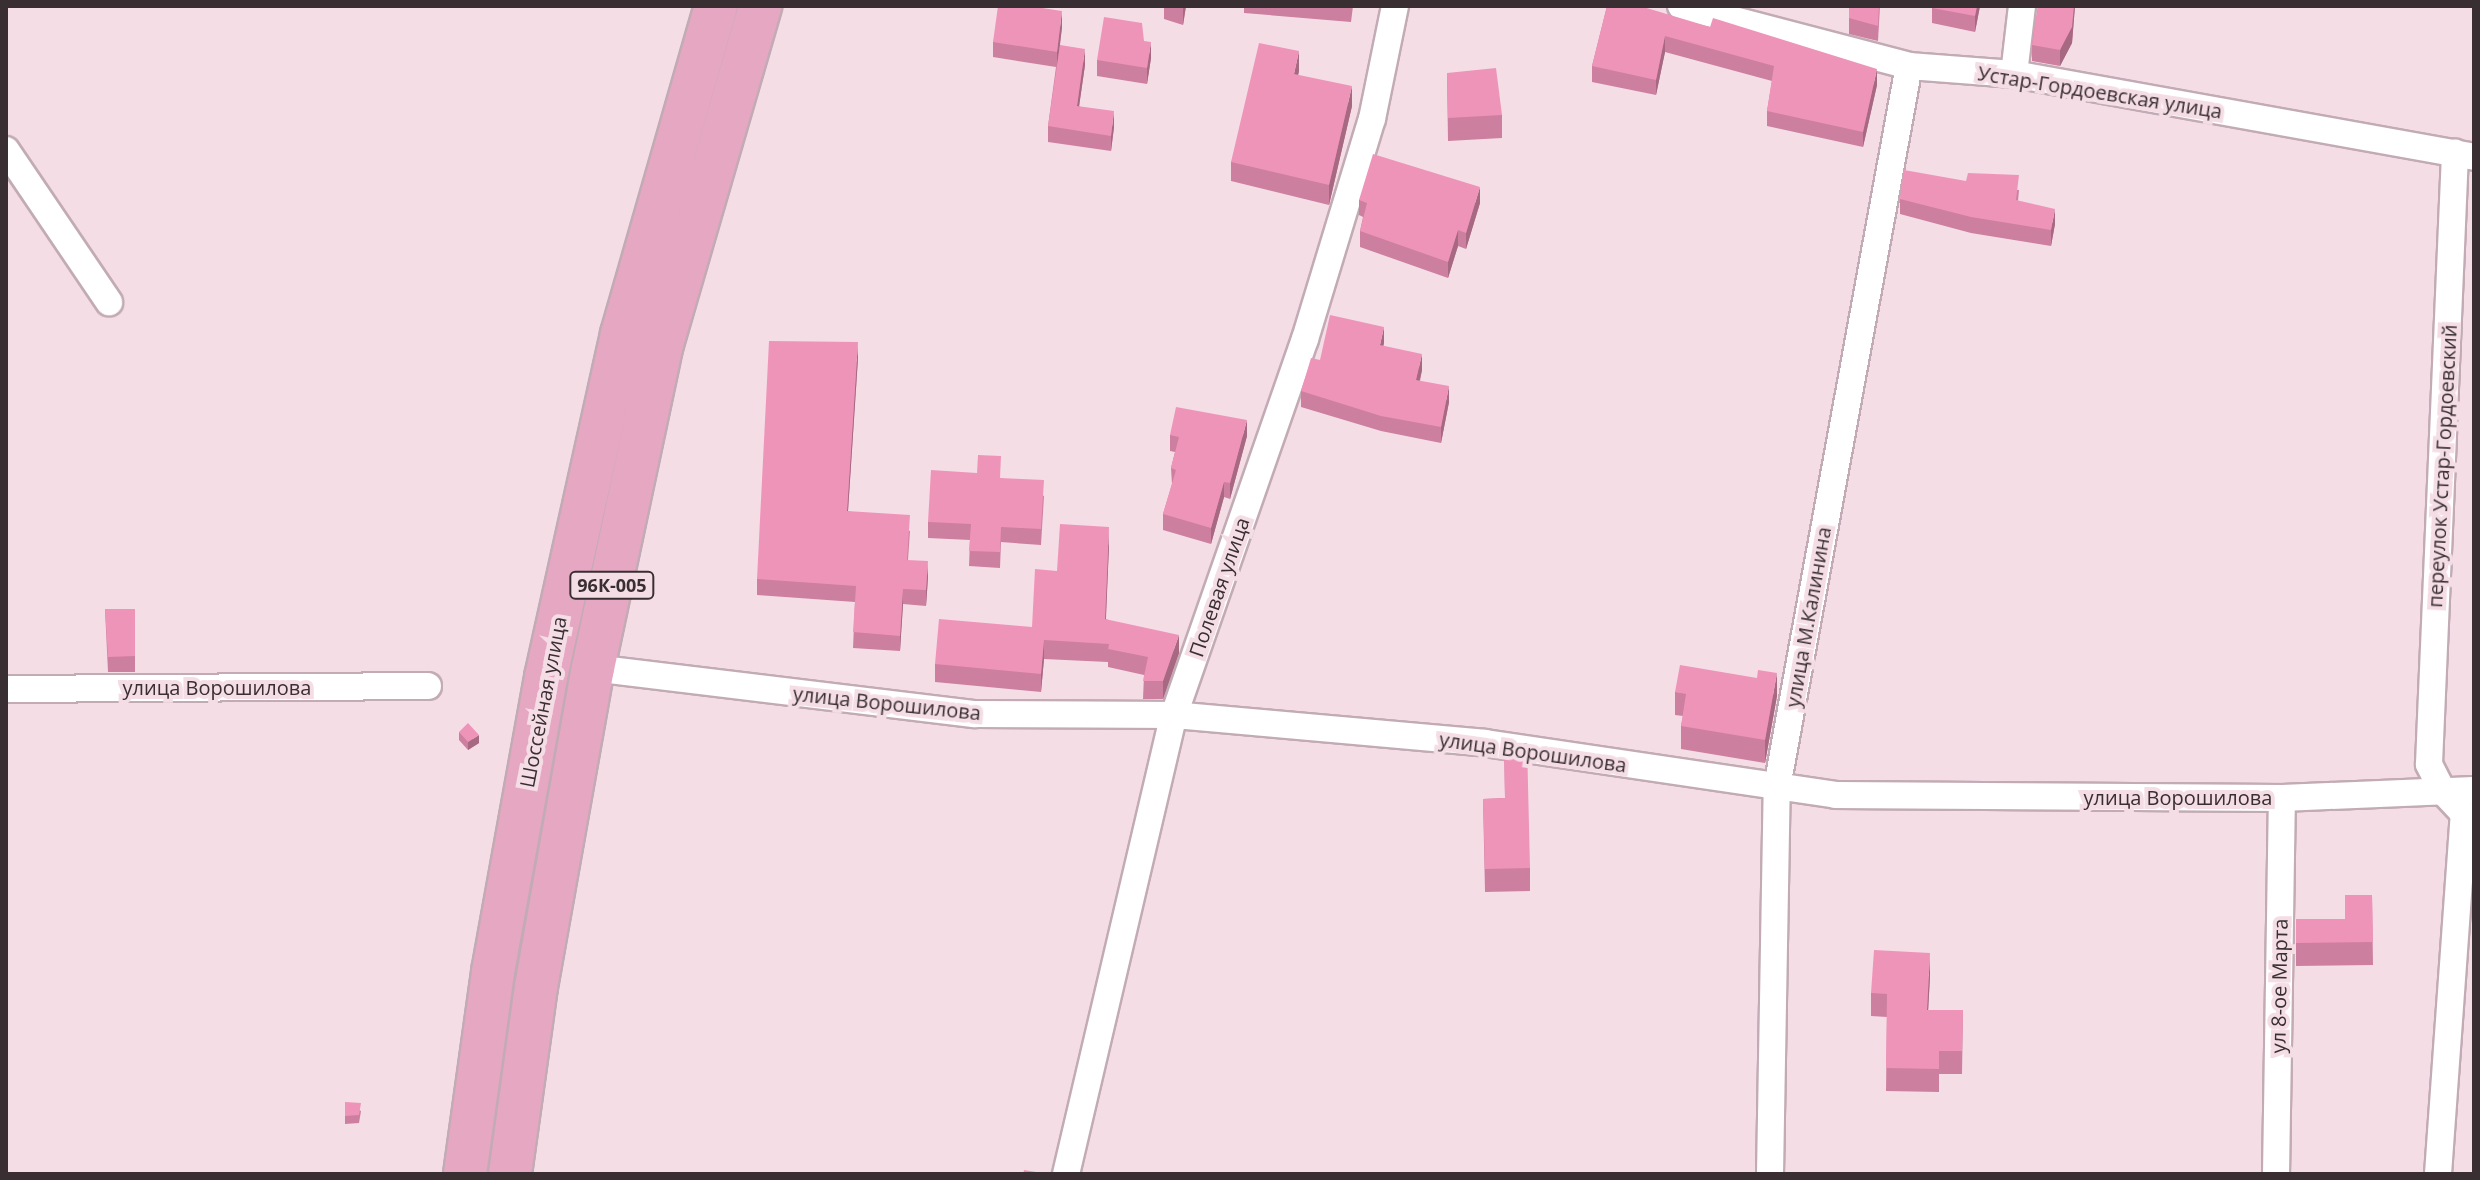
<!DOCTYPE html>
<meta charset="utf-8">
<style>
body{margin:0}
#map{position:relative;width:2480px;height:1180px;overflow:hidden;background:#f5dde6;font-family:"Open Sans",sans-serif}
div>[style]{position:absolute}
.roads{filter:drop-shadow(2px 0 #c2abb4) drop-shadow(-2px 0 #c2abb4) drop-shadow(0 2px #c2abb4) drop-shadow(0 -2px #c2abb4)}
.street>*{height:26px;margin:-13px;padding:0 13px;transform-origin:13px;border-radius:13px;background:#fff}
.primary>*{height:42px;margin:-21px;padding:0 21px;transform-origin:21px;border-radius:21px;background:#e5a7c2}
.wall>*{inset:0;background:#cd7f9f}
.shaded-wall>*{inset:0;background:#a76882}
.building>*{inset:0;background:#ee94b9}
span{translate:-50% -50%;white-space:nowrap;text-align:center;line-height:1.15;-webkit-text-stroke:8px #f5dde6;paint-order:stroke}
.shield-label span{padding:2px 6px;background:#f5dde6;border:2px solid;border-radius:6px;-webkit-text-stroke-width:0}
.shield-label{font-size:18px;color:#392f33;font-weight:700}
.street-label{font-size:20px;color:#392f33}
.frame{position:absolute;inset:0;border:8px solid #392f33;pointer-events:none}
</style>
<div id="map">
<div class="roads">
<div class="street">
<i style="left:1681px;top:6px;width:236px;rotate:14.7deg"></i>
<i style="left:1909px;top:66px;width:105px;rotate:4.4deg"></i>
<i style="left:2014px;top:74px;width:467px;rotate:10.2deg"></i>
<i style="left:2014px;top:74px;width:68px;rotate:-83.3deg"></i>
<i style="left:6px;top:150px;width:184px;rotate:55.9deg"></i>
<i style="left:593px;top:668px;width:385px;rotate:6.9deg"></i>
<i style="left:975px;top:714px;width:199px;rotate:0.3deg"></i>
<i style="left:1174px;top:715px;width:312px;rotate:5.1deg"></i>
<i style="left:1485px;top:743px;width:355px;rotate:8.4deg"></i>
<i style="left:1836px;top:795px;width:446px;rotate:0.4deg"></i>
<i style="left:2282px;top:798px;width:192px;rotate:-2.4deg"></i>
<i style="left:6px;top:689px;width:422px;rotate:-0.4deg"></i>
<i style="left:1066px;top:1174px;width:472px;rotate:-76.8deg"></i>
<i style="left:1174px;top:715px;width:398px;rotate:-70.8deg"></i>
<i style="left:1305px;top:339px;width:230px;rotate:-73.1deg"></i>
<i style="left:1372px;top:119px;width:115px;rotate:-78.5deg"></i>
<i style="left:1770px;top:1174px;width:387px;rotate:-89deg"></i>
<i style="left:1777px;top:787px;width:733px;rotate:-79.63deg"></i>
<i style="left:2276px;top:1174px;width:376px;rotate:-89.1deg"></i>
<i style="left:2438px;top:1174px;width:361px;rotate:-85.9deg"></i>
<i style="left:2464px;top:814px;width:33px;rotate:-133deg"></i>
<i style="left:2442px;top:790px;width:29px;rotate:-117deg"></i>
<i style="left:2429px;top:764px;width:612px;rotate:-87.56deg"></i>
</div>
<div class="primary">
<i style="left:465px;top:1174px;width:204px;rotate:-82.1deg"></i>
<i style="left:493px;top:972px;width:300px;rotate:-79.8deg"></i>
<i style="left:546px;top:677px;width:351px;rotate:-77.5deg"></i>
<i style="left:622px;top:334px;width:341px;rotate:-74deg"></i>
<i style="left:510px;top:1174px;width:189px;rotate:-82.1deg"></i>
<i style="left:536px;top:987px;width:324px;rotate:-79.9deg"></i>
<i style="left:593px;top:668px;width:331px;rotate:-78deg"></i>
<i style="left:662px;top:344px;width:352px;rotate:-73.8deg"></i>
</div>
</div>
<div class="wall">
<i style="clip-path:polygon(1164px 6px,1186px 6px,1183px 25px,1164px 19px)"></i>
<i style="clip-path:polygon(1244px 6px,1353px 6px,1351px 22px,1244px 13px)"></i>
<i style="clip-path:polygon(1607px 6px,1710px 27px,1877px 85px,1863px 147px,1767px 126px,1767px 111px,1772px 81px,1665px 52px,1656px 95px,1592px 82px,1592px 66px)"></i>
<i style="clip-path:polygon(1880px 6px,1878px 41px,1849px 34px,1849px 18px)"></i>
<i style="clip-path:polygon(1932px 6px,1980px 6px,1975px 32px,1932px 23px)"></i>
<i style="clip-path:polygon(2038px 6px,2075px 6px,2072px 43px,2060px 66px,2032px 61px,2032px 45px)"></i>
<i style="clip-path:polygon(1062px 27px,1060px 45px,1085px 65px,1079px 106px,1114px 127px,1111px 151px,1048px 142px,1048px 126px,1056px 67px,993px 57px,993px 42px)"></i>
<i style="clip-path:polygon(1144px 41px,1151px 58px,1147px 84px,1097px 76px,1097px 60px)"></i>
<i style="clip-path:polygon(1299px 71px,1298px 75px,1352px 106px,1329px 205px,1231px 181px,1231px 162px)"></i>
<i style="clip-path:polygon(1447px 73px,1502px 115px,1502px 138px,1448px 141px)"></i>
<i style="clip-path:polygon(2019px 190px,2018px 201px,2055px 224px,2051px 246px,1971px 233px,1900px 214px,1900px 199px)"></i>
<i style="clip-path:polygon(1359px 200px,1480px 203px,1466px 249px,1458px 246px,1448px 278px,1360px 247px,1360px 231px,1363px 217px,1359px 215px)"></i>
<i style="clip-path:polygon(1384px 343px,1383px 346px,1422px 370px,1420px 381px,1449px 402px,1441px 443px,1381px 431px,1301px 407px,1301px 391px,1320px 360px)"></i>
<i style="clip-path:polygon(858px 358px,848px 511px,910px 531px,908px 560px,928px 577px,926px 606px,903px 604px,900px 651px,853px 648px,855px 602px,757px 595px,757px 579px)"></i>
<i style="clip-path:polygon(1170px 435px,1247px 436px,1230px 499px,1224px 497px,1211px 544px,1163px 530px,1163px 514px,1172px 484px,1171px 468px,1175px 452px,1170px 451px)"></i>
<i style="clip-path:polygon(1001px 478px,1044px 496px,1041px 545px,1001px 542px,1000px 568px,969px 566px,970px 540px,928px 538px,928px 522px)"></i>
<i style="clip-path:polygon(1109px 545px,1106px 619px,1179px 653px,1163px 699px,1143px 699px,1144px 675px,1108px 667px,1108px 662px,1044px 659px,1041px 692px,935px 682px,935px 664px,1032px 627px,1057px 571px)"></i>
<i style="clip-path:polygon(105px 609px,135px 609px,135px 672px,108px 672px)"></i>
<i style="clip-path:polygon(1675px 692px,1777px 696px,1765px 763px,1681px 749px,1681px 726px,1683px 716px,1675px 715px)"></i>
<i style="clip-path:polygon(459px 732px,479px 743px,468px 750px,459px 740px)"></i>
<i style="clip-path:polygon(1504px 744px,1530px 868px,1530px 891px,1485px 892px,1483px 799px,1505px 798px)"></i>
<i style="clip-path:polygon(2372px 895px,2373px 965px,2296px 966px,2296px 919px,2345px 919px)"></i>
<i style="clip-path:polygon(1930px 976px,1928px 1010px,1963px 1010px,1962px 1074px,1939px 1074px,1939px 1092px,1886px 1091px,1887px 1017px,1871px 1016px,1871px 993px)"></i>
<i style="clip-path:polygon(345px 1102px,361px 1111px,359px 1123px,345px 1124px)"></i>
</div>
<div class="shaded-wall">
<i style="clip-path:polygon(1184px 6px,1186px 6px,1183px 25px,1183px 9px)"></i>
<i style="clip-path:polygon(1977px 6px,1980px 6px,1975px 32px,1975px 16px)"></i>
<i style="clip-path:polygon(2074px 6px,2075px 6px,2072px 43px,2060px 66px,2060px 50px)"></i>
<i style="clip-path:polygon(1062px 11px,1062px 27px,1057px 67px,1057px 52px)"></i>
<i style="clip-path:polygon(1665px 36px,1665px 52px,1656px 95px,1656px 80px)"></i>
<i style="clip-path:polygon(1151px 42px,1151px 58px,1147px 84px,1147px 68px)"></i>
<i style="clip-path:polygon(1085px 49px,1085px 65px,1077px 121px,1077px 106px)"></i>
<i style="clip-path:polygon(1299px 51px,1299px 71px,1294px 94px,1294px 74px)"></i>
<i style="clip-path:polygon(1877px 69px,1877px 85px,1863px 147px,1863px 132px)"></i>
<i style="clip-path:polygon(1352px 86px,1352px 106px,1329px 205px,1329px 185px)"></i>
<i style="clip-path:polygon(1114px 111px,1114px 127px,1111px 151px,1111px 136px)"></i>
<i style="clip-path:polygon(1480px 187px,1480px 203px,1466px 249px,1466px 233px)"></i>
<i style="clip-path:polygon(2055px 209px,2055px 224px,2051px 246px,2051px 230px)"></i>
<i style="clip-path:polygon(1458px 230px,1458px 246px,1448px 278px,1448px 262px)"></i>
<i style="clip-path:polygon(1384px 327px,1384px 343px,1380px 361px,1380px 345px)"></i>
<i style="clip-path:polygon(858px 342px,858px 358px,847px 526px,847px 511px)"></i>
<i style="clip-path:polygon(1422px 354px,1422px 370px,1416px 396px,1416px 380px)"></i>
<i style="clip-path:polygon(1449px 386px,1449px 402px,1441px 443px,1441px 427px)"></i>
<i style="clip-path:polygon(1247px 420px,1247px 436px,1230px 499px,1230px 483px)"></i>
<i style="clip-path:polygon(1224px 482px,1224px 497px,1211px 544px,1211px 528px)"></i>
<i style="clip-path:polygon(1109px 527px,1109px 545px,1105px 637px,1105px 619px)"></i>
<i style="clip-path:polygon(928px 561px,928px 577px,926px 606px,926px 590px)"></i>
<i style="clip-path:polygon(903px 589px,903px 604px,900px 651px,900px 636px)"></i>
<i style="clip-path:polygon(1179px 635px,1179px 653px,1163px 699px,1163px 681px)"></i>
<i style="clip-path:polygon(1044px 640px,1044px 659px,1041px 692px,1041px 674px)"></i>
<i style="clip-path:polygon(1777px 673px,1777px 696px,1765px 763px,1765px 740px)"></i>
<i style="clip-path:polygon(479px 735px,479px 743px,468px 750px,468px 742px)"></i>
<i style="clip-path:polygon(1930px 953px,1930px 976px,1927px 1033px,1927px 1010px)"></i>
</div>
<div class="building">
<i style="clip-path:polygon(998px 6px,1029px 6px,1062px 11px,1057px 52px,993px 42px)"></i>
<i style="clip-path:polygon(1607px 6px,1640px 6px,1710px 27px,1713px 18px,1877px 69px,1863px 132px,1767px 111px,1774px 66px,1665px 36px,1656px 80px,1592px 66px)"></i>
<i style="clip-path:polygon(1849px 6px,1879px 6px,1878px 26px,1849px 18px)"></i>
<i style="clip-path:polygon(1932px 6px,1977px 6px,1975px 16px,1932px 8px)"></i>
<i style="clip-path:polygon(2038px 6px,2074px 6px,2072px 27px,2060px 50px,2032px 45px)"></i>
<i style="clip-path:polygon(1104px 17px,1142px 23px,1144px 41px,1151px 42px,1147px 68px,1097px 60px)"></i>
<i style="clip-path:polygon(1259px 43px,1299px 51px,1294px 74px,1352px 86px,1329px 185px,1231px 162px)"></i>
<i style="clip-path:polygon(1060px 45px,1085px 49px,1077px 106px,1114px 111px,1111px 136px,1048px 126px)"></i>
<i style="clip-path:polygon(1496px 68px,1502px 115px,1448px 118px,1447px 73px)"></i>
<i style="clip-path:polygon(1373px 154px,1480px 187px,1466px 233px,1458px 230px,1448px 262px,1360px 231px,1367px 203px,1359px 200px)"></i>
<i style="clip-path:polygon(1904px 170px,1966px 181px,1968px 173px,2019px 175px,2016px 200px,2055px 209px,2051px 230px,1971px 217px,1900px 199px)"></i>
<i style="clip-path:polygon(1330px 315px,1384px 327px,1380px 345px,1422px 354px,1416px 380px,1449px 386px,1441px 427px,1381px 416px,1301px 391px,1311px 358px,1320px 360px)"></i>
<i style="clip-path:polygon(769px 341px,858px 342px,847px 511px,910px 515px,907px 560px,928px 561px,926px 590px,903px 589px,900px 636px,853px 632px,856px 586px,757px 579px)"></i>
<i style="clip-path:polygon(1176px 407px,1247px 420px,1230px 483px,1224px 482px,1211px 528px,1163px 514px,1176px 470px,1171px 468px,1179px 437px,1170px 435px)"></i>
<i style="clip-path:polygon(978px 455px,1001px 456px,1000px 478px,1044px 480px,1041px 529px,1001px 527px,1000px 552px,969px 551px,971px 524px,928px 522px,931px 470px,977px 473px)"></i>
<i style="clip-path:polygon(1060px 524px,1109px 527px,1105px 619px,1179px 635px,1163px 681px,1143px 681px,1148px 657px,1108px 649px,1109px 644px,1044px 640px,1041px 674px,935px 664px,939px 619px,1032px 627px,1035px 569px,1057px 571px)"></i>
<i style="clip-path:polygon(105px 609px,135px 609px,135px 656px,108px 657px)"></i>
<i style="clip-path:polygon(1680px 665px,1757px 678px,1758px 670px,1777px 673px,1765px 740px,1681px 726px,1686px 694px,1675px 692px)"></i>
<i style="clip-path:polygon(468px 723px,479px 735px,468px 742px,459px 732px)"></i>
<i style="clip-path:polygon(1527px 743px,1530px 868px,1485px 869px,1483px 799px,1505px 798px,1504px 744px)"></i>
<i style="clip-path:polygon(2345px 895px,2372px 895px,2373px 942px,2296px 943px,2296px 919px,2345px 919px)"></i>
<i style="clip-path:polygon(1874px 950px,1930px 953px,1927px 1010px,1963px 1010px,1962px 1051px,1939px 1051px,1939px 1069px,1886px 1068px,1887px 994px,1871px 993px)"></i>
<i style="clip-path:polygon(345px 1102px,361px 1103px,359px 1115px,345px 1116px)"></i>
<i style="clip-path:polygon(1024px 1170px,1048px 1174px,1023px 1174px)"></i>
</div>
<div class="shield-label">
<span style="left:612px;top:585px">96К-005</span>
</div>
<div class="street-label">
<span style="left:2100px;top:92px;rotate:9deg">Устар-Гордоевская улица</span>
<span style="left:2442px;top:466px;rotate:-87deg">переулок Устар-Гордоевский</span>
<span style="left:1219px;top:587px;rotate:-71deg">Полевая улица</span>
<span style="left:1808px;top:617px;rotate:-80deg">улица М.Калинина</span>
<span style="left:217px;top:687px">улица Ворошилова</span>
<span style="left:543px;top:702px;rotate:-79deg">Шоссейная улица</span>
<span style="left:887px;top:703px;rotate:6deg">улица Ворошилова</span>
<span style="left:1533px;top:752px;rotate:8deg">улица Ворошилова</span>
<span style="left:2178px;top:797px">улица Ворошилова</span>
<span style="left:2279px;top:986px;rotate:-89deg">ул 8-ое Марта</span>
</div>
<div class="frame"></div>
</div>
